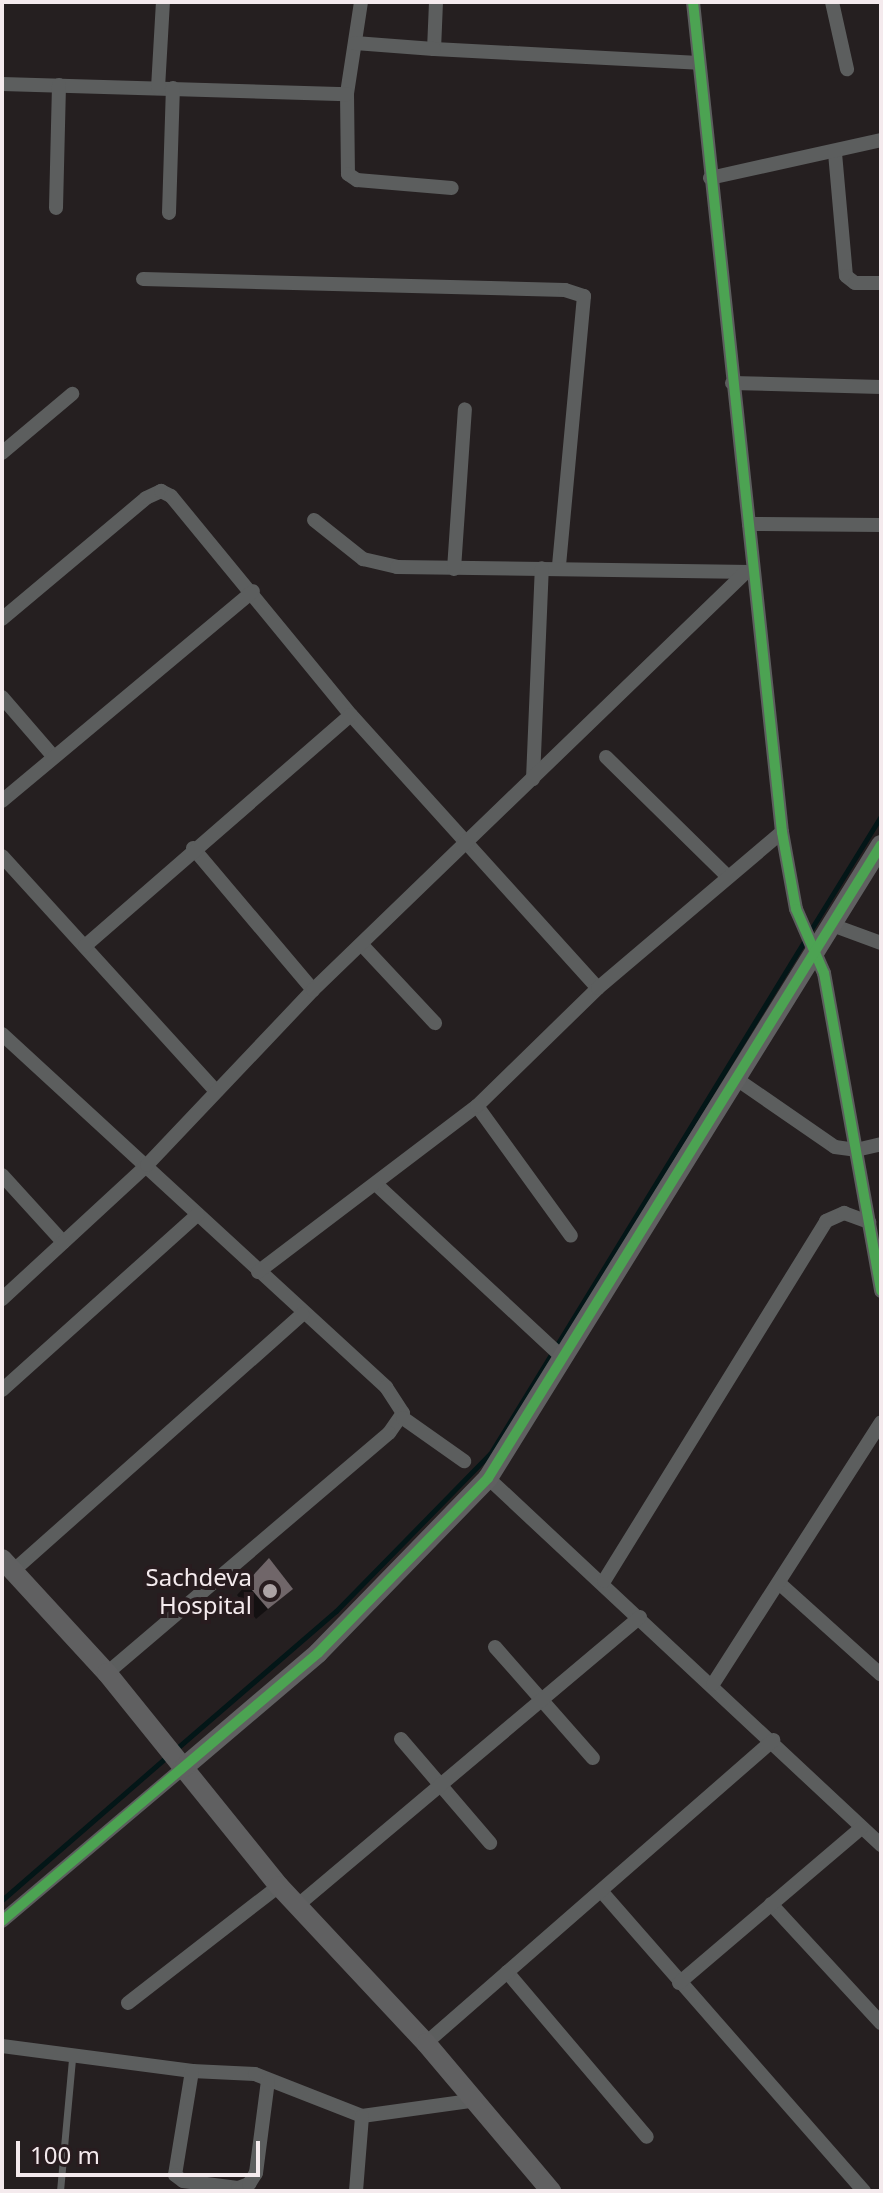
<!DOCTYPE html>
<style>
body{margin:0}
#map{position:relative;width:883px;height:2193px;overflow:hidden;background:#251f20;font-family:"Noto Sans",sans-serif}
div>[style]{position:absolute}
.shadow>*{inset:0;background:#0007}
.stream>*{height:5px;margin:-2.5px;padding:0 2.5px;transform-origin:2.5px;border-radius:2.5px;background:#031617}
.building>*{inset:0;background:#706669}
.lane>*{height:7px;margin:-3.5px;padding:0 3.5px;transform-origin:3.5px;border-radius:3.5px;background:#5c5e5e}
.street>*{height:14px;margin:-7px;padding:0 7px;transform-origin:7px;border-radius:7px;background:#5c5e5e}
.secondary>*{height:20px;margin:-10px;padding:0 10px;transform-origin:10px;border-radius:10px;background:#606061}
.cycleway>*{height:10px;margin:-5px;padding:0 5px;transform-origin:5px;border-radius:5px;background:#4ca352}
.dots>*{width:22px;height:22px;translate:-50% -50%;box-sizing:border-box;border:4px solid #281c1f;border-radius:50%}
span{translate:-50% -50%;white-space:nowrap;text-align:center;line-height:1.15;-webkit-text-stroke:8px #281c1f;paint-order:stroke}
.poi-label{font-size:24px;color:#f4eaed}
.right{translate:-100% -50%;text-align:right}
.frame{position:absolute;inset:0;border:4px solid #f4eaed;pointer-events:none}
.scale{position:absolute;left:16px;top:2141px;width:244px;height:36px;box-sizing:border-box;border:4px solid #f4eaed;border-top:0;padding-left:10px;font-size:24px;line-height:28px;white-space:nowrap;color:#f4eaed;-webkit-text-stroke:6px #281c1f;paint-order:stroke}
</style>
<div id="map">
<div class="shadow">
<i style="clip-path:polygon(258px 1572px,280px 1599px,256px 1619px,237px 1595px)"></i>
</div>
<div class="stream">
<i style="left:810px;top:931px;width:135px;rotate:-58.3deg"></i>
<i style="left:176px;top:1749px;width:211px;rotate:-40.8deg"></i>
<i style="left:336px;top:1611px;width:220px;rotate:-45.6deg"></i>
<i style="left:490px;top:1454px;width:603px;rotate:-58.5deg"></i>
<i style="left:2px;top:1900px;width:221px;rotate:-41deg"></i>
</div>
<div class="building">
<i style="clip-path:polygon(269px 1558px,293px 1589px,268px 1609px,246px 1583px)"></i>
</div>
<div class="lane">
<i style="left:60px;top:2191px;width:134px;rotate:-84.8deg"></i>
</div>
<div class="street">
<i style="left:361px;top:2px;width:93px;rotate:98.7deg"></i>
<i style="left:347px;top:94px;width:80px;rotate:89.3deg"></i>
<i style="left:348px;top:174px;width:11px;rotate:34deg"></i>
<i style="left:357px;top:180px;width:95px;rotate:4.8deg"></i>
<i style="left:436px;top:2px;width:47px;rotate:92.4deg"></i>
<i style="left:434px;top:49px;width:265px;rotate:3deg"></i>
<i style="left:693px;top:2px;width:835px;rotate:83.88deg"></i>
<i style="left:782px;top:832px;width:78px;rotate:79.7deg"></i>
<i style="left:796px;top:909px;width:70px;rotate:66.4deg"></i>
<i style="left:824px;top:973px;width:323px;rotate:79.8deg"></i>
<i style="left:832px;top:2px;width:69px;rotate:77.4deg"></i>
<i style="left:355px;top:43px;width:79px;rotate:4.3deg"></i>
<i style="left:2px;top:84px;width:345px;rotate:1.7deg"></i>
<i style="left:158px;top:88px;width:86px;rotate:-86.7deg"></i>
<i style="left:835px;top:153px;width:123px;rotate:84.9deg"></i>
<i style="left:846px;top:276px;width:11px;rotate:38deg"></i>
<i style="left:855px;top:283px;width:26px"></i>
<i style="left:710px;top:178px;width:175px;rotate:-12.5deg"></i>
<i style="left:56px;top:208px;width:123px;rotate:-88.6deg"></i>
<i style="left:169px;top:213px;width:125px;rotate:-88.2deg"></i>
<i style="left:143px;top:279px;width:422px;rotate:1.5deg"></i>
<i style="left:565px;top:290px;width:20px;rotate:18deg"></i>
<i style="left:584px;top:296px;width:273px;rotate:95.3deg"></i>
<i style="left:732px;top:383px;width:149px;rotate:1.5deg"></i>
<i style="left:2px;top:453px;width:92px;rotate:-40.1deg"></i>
<i style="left:314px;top:520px;width:63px;rotate:38.5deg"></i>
<i style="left:363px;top:559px;width:35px;rotate:13deg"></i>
<i style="left:397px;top:567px;width:354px;rotate:0.8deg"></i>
<i style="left:749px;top:524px;width:132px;rotate:0.4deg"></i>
<i style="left:454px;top:569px;width:160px;rotate:-86.1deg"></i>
<i style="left:2px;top:619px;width:188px;rotate:-40deg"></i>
<i style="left:146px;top:498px;width:17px;rotate:-25deg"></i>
<i style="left:161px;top:491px;width:11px;rotate:27deg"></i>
<i style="left:171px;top:496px;width:283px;rotate:50.6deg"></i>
<i style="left:351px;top:715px;width:368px;rotate:47.9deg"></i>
<i style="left:2px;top:697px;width:78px;rotate:49.2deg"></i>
<i style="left:606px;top:757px;width:171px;rotate:44.5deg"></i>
<i style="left:533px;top:779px;width:211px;rotate:-87.6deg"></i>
<i style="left:2px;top:801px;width:327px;rotate:-39.9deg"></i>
<i style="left:193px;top:848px;width:186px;rotate:49.8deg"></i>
<i style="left:2px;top:856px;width:315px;rotate:47.7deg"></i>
<i style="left:832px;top:925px;width:52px;rotate:20.2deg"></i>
<i style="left:362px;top:945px;width:107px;rotate:46.9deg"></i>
<i style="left:85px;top:946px;width:352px;rotate:-41deg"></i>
<i style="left:2px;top:1034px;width:522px;rotate:42.59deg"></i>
<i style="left:386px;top:1387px;width:31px;rotate:57deg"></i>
<i style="left:403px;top:1413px;width:24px;rotate:125deg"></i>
<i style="left:389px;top:1433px;width:370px;rotate:139.6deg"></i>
<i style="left:735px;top:1078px;width:121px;rotate:34.6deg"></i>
<i style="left:835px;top:1147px;width:21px;rotate:8deg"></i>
<i style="left:856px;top:1150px;width:26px;rotate:-13deg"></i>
<i style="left:477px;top:1106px;width:160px;rotate:54.1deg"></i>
<i style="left:2px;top:1175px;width:91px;rotate:47.7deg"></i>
<i style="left:378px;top:1186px;width:250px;rotate:42.9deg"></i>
<i style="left:258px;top:1272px;width:275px;rotate:-37.2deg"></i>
<i style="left:477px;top:1106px;width:169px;rotate:-44.3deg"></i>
<i style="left:598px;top:988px;width:241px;rotate:-40.3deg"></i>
<i style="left:2px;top:1299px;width:197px;rotate:-42.7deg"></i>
<i style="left:147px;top:1165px;width:241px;rotate:-46.5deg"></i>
<i style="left:313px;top:990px;width:602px;rotate:-43.99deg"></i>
<i style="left:2px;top:1390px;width:263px;rotate:-41.9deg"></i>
<i style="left:403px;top:1418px;width:75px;rotate:35.2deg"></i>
<i style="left:488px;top:1478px;width:538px;rotate:43.04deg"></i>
<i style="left:13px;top:1571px;width:387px;rotate:-41.6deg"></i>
<i style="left:604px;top:1581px;width:423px;rotate:-58.3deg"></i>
<i style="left:826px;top:1221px;width:20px;rotate:-24deg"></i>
<i style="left:844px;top:1213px;width:27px;rotate:20deg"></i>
<i style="left:779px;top:1583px;width:137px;rotate:42deg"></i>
<i style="left:495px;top:1647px;width:148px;rotate:48.6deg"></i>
<i style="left:713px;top:1684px;width:311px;rotate:-57.3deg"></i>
<i style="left:401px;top:1739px;width:137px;rotate:49.4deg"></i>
<i style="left:602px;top:1892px;width:398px;rotate:48.8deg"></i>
<i style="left:771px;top:1904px;width:162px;rotate:47.3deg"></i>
<i style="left:298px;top:1905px;width:447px;rotate:-40.1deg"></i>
<i style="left:2px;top:1921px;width:237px;rotate:-40.2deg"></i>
<i style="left:507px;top:1972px;width:216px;rotate:49.7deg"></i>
<i style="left:679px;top:1983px;width:239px;rotate:-40.4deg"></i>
<i style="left:128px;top:2003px;width:191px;rotate:-37.8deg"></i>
<i style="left:426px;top:2043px;width:461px;rotate:-41.1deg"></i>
<i style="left:2px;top:2046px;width:192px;rotate:7.5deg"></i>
<i style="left:192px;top:2071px;width:63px;rotate:2.7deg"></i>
<i style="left:255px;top:2074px;width:115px;rotate:21.4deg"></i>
<i style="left:362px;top:2116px;width:109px;rotate:-7.9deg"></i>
<i style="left:192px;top:2071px;width:105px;rotate:99.3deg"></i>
<i style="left:175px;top:2175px;width:10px;rotate:37deg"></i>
<i style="left:183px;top:2181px;width:55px;rotate:7.3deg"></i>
<i style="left:238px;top:2188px;width:12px;rotate:-20deg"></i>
<i style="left:249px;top:2184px;width:13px;rotate:-58deg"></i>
<i style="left:256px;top:2173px;width:93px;rotate:-82.6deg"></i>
<i style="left:356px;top:2191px;width:75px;rotate:-85.4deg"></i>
</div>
<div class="secondary">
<i style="left:2px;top:1559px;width:155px;rotate:47.4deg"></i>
<i style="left:107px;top:1673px;width:274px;rotate:51.1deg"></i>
<i style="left:279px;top:1886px;width:215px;rotate:46.9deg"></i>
<i style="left:426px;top:2043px;width:194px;rotate:49.8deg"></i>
<i style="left:183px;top:1768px;width:177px;rotate:-40.4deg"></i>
<i style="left:318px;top:1653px;width:244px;rotate:-45.8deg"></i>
<i style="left:488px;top:1478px;width:745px;rotate:-58.17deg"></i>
</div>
<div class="cycleway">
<i style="left:693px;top:2px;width:835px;rotate:83.88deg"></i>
<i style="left:782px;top:832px;width:78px;rotate:79.7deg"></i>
<i style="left:796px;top:909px;width:70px;rotate:66.4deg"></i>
<i style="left:824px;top:973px;width:323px;rotate:79.8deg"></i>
<i style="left:2px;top:1921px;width:414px;rotate:-40.3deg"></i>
<i style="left:318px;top:1653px;width:244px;rotate:-45.8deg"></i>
<i style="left:488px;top:1478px;width:745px;rotate:-58.17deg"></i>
</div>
<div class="dots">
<i style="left:270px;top:1591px;background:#aca3a5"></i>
</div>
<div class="poi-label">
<span class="right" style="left:252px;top:1591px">Sachdeva<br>Hospital</span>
</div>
<div class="frame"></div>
<div class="scale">100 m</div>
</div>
